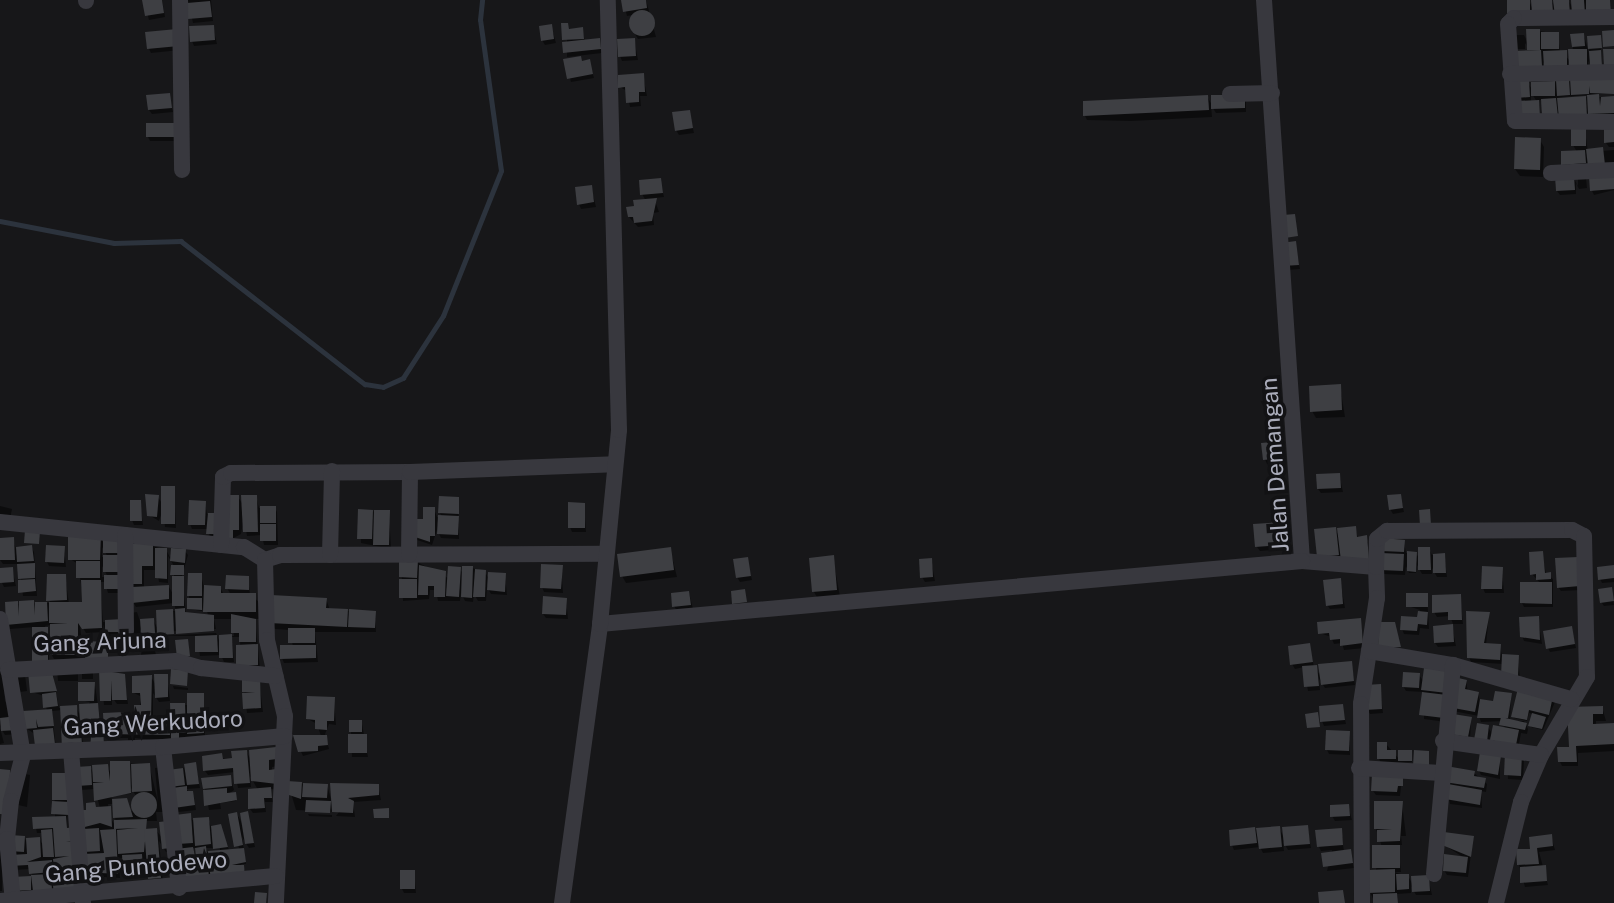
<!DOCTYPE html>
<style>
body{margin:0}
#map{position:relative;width:1614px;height:903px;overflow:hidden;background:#171719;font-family:"Public Sans",sans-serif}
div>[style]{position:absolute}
.shadow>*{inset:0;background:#0007}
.stream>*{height:4.5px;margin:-2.25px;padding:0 2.25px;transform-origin:2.25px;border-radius:2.25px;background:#2c333d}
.building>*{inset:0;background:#3e3f43}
.round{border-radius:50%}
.minor>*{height:16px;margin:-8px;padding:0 8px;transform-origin:8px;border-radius:8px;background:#38383e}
span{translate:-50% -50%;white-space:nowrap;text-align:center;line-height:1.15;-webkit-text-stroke:7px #121214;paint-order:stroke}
.street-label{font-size:23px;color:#a9abb9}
</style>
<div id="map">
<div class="shadow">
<i style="clip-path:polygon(144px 0,162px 0,165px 17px,149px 20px)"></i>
<i style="clip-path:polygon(211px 0,213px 21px,193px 23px,188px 0)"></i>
<i style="clip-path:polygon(623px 0,646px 0,656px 37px,638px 39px,629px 24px,634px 23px,633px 15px,627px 16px)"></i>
<i style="clip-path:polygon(1551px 0,1556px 8px,1555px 0,1568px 0,1573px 8px,1573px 0,1610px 0,1611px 14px,1536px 17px,1531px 9px,1531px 16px,1512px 17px,1529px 1px,1533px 9px)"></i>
<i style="clip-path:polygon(567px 24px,570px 30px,582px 29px,585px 41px,599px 40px,602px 53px,567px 57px)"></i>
<i style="clip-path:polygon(551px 26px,556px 43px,545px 45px,542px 40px)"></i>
<i style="clip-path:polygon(213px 27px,217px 44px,194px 46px,192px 41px)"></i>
<i style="clip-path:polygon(1539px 31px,1558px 34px,1560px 52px,1571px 61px,1573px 47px,1584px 36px,1591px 60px,1589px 48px,1600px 38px,1602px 67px,1592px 67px,1588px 61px,1589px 69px,1573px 70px,1568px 62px,1569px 70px,1548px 71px,1543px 62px,1543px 70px,1525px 43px,1525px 49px,1514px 49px,1513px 35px,1524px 35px,1528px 43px)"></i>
<i style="clip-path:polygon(179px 35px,180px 50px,151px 53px,149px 49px)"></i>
<i style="clip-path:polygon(634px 39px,638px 60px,622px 61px,620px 56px)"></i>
<i style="clip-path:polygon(566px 61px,589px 61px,594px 78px,571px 82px)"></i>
<i style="clip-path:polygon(643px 75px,647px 96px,640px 96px,641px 106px,630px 107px,627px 91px,620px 87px)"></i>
<i style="clip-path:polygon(evenodd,1614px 80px,1614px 93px,1561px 97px,1614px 97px,1614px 117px,1541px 114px,1543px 100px,1537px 100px,1538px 122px,1516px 97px,1528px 83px,1533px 91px,1533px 83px,1614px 80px,1531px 92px,1537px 102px,1531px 102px,1531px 92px)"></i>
<i style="clip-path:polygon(169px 95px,173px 112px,152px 114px,149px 110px)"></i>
<i style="clip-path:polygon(1207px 96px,1213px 107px,1246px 101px,1246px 112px,1216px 113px,1211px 105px,1212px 117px,1131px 121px,1087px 120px,1085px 116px)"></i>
<i style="clip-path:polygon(689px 112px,694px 133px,679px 135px,676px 130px)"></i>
<i style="clip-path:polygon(176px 125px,178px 141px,150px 141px,148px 137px)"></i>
<i style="clip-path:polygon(1614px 128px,1614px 147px,1609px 147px,1606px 143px)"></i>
<i style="clip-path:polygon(1585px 131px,1588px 152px,1614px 150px,1614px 169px,1566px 169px,1577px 152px,1573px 145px)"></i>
<i style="clip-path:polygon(1540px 140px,1544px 147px,1543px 177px,1520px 176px,1515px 169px)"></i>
<i style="clip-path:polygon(1573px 177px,1578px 186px,1578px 178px,1586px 178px,1587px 188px,1579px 189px,1576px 183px,1576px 194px,1560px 195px,1557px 191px)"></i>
<i style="clip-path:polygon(1614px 178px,1614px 190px,1594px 195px,1592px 191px)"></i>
<i style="clip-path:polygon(660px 180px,664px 197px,654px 198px,659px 212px,653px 213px,654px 225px,638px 227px,629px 217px,646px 201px,642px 194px)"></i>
<i style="clip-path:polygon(591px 187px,596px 207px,581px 209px,579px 204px)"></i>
<i style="clip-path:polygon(1295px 243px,1300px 269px,1288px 270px)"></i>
<i style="clip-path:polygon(1340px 386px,1345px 417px,1316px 418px,1312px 411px)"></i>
<i style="clip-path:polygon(1281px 443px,1285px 462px,1267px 464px,1265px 459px)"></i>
<i style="clip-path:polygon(1339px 474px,1343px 492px,1321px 493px,1318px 489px)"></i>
<i style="clip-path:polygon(174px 487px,176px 528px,165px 527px,163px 509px,159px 521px,149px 515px,158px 497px,163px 505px)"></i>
<i style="clip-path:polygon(256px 496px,259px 508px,275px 508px,277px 512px,278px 545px,264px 545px,262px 535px,247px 536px,244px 517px,241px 534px,228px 541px,238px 497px,244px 506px)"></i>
<i style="clip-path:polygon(1400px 496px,1404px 512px,1393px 514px,1390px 509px)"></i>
<i style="clip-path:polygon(458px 499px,459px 539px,441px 538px,437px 530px,432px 545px,417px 540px,414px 535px,434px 509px,437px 517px,442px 517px,440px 513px)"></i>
<i style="clip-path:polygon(140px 502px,143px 525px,134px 525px,132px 520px)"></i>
<i style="clip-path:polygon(205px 503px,207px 514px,219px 515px,221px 538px,210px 538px,208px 529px,192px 529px,190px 524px)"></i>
<i style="clip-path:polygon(584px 504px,586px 532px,572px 532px,570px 527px)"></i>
<i style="clip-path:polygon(0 506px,12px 509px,10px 519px,0 516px)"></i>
<i style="clip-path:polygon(360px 511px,389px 512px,391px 549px,361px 543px)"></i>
<i style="clip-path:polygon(1280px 523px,1284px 549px,1260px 551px,1257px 547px)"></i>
<i style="clip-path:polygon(1355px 528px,1358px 538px,1368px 542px,1371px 564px,1321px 561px,1335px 529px,1339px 536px)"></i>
<i style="clip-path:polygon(evenodd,100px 536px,105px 546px,119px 539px,121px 593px,108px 593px,105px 582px,100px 582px,103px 622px,122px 621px,125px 636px,109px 636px,103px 626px,104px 632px,86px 633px,80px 623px,83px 659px,54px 659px,49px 650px,49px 666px,34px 638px,34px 627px,10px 629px,7px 604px,49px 603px,65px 576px,69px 604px,84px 604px,78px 564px,70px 559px,100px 536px,102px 547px,108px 557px,102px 557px,102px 547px,100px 536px,102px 566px,108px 577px,102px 577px,102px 566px,100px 536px,51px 625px,54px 643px,52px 650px,45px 626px,51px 625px)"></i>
<i style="clip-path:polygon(13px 539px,16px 549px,31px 547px,34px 552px,37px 596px,23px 596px,19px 564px,3px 564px,0 560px,0 540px)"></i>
<i style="clip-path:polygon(1404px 542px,1406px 553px,1416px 553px,1420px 560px,1429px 549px,1432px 555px,1444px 555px,1447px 577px,1437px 577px,1432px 568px,1432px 574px,1422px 574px,1417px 565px,1416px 573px,1409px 573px,1406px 566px,1405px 575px,1384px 574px,1383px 550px)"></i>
<i style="clip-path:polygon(evenodd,152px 546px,166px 550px,171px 559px,185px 551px,188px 555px,182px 576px,186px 614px,208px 616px,205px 599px,202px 611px,189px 609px,189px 595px,201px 575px,204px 587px,220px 587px,224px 595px,231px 595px,227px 588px,248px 578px,250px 595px,259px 602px,259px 619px,255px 619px,260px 669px,241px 669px,240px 637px,232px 637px,234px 662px,224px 662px,221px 655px,200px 656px,197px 636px,160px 636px,216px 633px,221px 645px,221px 636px,234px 636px,232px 619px,214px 619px,216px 629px,142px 633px,140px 629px,140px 635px,133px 636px,130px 613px,137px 612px,140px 621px,153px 620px,158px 629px,157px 611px,176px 611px,174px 603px,136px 607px,133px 602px,130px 588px,152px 546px,168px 556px,174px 566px,174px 596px,169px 587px,144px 588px,144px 570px,157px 570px,159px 582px,168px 583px,168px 556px)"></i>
<i style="clip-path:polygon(64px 547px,66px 567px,49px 566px,47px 562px)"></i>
<i style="clip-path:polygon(670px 549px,677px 577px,626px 583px,622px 576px)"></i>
<i style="clip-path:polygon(1542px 552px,1546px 574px,1553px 579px,1553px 607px,1524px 607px,1522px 603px,1541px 584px,1532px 574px)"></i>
<i style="clip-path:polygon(833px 557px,840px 597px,818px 599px,814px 592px)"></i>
<i style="clip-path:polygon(1577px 558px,1581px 590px,1561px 591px,1558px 587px)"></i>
<i style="clip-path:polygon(747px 559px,752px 580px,740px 582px,737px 577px)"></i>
<i style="clip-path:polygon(931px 560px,935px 581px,925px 582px,922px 577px)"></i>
<i style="clip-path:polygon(401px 562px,417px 562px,448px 578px,459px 568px,464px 575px,472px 568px,485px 572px,489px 579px,505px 575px,507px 595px,491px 594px,487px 587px,486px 601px,478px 601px,474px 594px,473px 602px,465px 601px,461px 593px,460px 601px,438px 601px,436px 590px,430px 590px,429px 599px,403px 601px)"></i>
<i style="clip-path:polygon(561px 566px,563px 593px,544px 592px,542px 587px)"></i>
<i style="clip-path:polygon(1614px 567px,1614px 582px,1602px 583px,1600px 579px)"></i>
<i style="clip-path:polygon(12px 569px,16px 586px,4px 587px,2px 583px)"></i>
<i style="clip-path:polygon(1502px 569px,1504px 593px,1485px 593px,1483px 588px)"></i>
<i style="clip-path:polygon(1340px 580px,1345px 608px,1330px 609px,1327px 605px)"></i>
<i style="clip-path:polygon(1611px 589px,1614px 605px,1604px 606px,1601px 602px)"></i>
<i style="clip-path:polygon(689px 593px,693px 609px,677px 611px,674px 606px)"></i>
<i style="clip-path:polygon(1427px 595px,1429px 629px,1420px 628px,1419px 635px,1404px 634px,1402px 629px,1419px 619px,1420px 610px,1408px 606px)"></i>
<i style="clip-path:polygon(1460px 596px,1463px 624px,1453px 624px,1450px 616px,1437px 617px,1434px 612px)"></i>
<i style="clip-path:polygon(326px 599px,330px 610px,375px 612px,376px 632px,315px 632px,318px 662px,284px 663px,282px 658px,293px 647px,290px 630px,275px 629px,271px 622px)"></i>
<i style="clip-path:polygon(566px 599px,568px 619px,546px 618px,543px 614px)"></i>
<i style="clip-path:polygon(1489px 614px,1486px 645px,1500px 646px,1502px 656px,1518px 656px,1520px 680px,1504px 664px,1471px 662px,1469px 657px)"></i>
<i style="clip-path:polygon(1538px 618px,1542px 644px,1524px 641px,1522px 636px)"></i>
<i style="clip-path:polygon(1360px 620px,1365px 648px,1344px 650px,1342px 643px,1334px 644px,1331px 637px,1320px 633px)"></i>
<i style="clip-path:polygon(1452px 626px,1456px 646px,1438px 647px,1435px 643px)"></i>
<i style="clip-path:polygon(1571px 628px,1576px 648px,1550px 652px,1548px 648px)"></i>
<i style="clip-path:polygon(156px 635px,152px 638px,156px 655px,141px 655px,144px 636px)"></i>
<i style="clip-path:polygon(1309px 644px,1314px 667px,1321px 676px,1351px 662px,1355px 685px,1325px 688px,1319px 679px,1320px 690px,1308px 691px,1304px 667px,1295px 669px,1292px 664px)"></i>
<i style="clip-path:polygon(0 648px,5px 701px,19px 734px,5px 735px,0 727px)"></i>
<i style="clip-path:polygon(57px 668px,78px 670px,78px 681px,58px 681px)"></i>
<i style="clip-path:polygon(82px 669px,93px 671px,93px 679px,82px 679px)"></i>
<i style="clip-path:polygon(101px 672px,124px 676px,128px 704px,117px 704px,112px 697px,112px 705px,104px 705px)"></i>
<i style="clip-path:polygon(17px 675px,25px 675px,27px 691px,20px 692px)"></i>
<i style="clip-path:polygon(53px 675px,59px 708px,76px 707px,81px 717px,90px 702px,80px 700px,95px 685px,101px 726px,81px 729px,84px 750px,63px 726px,62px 710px,52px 711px,56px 749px,26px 728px,25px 713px,47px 711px,44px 696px,32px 692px)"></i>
<i style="clip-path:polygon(1419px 675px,1424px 682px,1452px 677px,1466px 681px,1468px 692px,1478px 694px,1480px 701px,1495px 703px,1511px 695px,1510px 721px,1524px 721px,1528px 729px,1527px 734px,1521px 733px,1518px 749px,1495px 744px,1490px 736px,1489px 746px,1479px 744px,1488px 727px,1493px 735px,1505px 729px,1503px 721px,1481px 722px,1479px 716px,1453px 711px,1446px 722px,1424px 719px,1424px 692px,1406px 691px,1403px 686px)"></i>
<i style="clip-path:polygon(167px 676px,170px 701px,159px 702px,153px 693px,153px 721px,168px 720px,172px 728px,172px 705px,188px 705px,203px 695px,205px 737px,180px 737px,180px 743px,135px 738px,135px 747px,128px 746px,128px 738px,109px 738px,106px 734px,123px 713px,125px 719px,136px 719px,142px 697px,134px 693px,151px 677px,156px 685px)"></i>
<i style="clip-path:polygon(259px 679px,263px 712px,247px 713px,243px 680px)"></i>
<i style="clip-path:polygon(173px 686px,188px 688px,188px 690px,174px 689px)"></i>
<i style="clip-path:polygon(1380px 686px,1383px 713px,1370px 714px,1367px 709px)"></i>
<i style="clip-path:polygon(1520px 690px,1555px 702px,1543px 730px,1531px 727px,1533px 714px,1529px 713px,1527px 721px,1514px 718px,1512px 714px)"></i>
<i style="clip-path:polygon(334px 699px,336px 725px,329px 724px,325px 734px,329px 749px,303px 756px,294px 737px,321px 736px,317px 724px,308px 719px)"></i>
<i style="clip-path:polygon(1342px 706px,1346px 724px,1324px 726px,1322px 721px)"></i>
<i style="clip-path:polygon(1602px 707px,1606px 721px,1596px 721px,1596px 726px,1614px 725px,1614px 751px,1578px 753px,1578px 766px,1562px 766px,1560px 762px,1572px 748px,1569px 709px)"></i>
<i style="clip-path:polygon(1471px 719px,1470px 741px,1452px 734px)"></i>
<i style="clip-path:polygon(362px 724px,368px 757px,352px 757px,351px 732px)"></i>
<i style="clip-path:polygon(0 728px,4px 743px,0 744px)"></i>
<i style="clip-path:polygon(1349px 733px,1350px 755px,1329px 754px,1327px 750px)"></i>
<i style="clip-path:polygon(1386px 744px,1399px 759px,1411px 752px,1412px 762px,1381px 763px,1379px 759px)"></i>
<i style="clip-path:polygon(275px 749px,280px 766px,272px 767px,272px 772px,280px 790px,270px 789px,273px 802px,265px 802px,266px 812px,253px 813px,250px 809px,258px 790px,250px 776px,251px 787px,238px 788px,235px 772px,208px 775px,205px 771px,203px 757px,234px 759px,246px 751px,251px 760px)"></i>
<i style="clip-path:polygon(1507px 754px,1524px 759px,1523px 780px,1508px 779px)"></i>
<i style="clip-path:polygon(1500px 758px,1500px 779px,1481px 775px,1479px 771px)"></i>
<i style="clip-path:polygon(evenodd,112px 763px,149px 764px,158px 802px,155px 768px,163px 767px,166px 812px,156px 812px,157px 821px,146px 821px,146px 831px,156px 830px,173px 852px,166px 852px,159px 841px,163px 882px,152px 883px,148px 859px,144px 876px,127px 877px,124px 858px,119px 858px,120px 878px,89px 876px,86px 871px,83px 827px,96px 808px,100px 808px,95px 789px,81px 790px,79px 786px,90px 767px,95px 776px,107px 766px,112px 775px,112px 763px,130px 786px,136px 796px,135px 811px,129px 811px,126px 800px,112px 800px,111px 795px,131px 794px,130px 786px,112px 763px,108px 804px,114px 804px,116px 827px,110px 817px,108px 804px)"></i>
<i style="clip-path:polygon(195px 764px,200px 788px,186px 789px,194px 797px,196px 810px,178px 812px,170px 772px)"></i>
<i style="clip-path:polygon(21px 773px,30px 775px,27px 807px,18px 805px)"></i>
<i style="clip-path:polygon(1474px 773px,1487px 784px,1486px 792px,1481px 791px,1482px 808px,1450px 804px,1445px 781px)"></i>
<i style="clip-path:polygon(54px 774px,69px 775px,67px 830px,80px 874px,82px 899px,17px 895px,14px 878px,33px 877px,30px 869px,14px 870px,11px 851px,24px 837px,29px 846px,39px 838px,44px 847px,43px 833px,37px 833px,34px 819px,55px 817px)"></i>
<i style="clip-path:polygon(230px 776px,234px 790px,227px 795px,236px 796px,236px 801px,220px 803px,221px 809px,209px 810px,203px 779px)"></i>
<i style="clip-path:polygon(1402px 777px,1400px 796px,1376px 795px,1373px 791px)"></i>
<i style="clip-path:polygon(288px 783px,327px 785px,334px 810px,331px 785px,378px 786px,381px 800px,353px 802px,355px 817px,336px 816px,339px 812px,296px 810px)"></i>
<i style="clip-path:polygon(1402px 803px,1406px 836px,1401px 836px,1402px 845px,1398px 845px,1401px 872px,1394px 872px,1408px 876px,1413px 885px,1428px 877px,1432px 895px,1416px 895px,1411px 886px,1411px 893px,1397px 894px,1398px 903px,1375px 903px,1370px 892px,1382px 847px,1376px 829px)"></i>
<i style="clip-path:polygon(1348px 806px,1352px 820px,1335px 821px,1332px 816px)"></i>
<i style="clip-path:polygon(evenodd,247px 813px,255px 847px,249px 848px,242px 837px,246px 864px,241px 864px,247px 874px,183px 886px,180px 844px,190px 815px,192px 820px,208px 819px,211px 827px,220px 826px,229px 850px,239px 851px,237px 814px,243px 825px,247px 813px,192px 848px,197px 848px,198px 859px,192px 848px,247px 813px,205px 848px,220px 848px,220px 851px,207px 852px,205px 848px)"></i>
<i style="clip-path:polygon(308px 814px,332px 815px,332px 817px,309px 816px)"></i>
<i style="clip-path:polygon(1307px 826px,1311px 848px,1288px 850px,1283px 841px,1284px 851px,1263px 853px,1260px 847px,1234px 850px,1232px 845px,1230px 831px,1279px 828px,1284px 837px)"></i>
<i style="clip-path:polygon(0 828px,2px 832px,2px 891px,0 891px)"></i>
<i style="clip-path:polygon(1341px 829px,1344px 852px,1350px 851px,1354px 868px,1327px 871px,1332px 850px,1321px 851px,1319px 847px)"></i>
<i style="clip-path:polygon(1551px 836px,1555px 850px,1539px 852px,1548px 885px,1525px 887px,1519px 865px)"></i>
<i style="clip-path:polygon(1473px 838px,1468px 877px,1447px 875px,1444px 870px,1463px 857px,1444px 845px)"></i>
<i style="clip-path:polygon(414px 872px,416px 893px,404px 893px,402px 889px)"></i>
</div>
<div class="stream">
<i style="left:0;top:221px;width:116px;rotate:10.9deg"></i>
<i style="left:114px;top:243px;width:67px;rotate:-1.7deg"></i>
<i style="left:181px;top:241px;width:233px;rotate:37.9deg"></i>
<i style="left:365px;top:384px;width:18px;rotate:9deg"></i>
<i style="left:383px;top:387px;width:22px;rotate:-24deg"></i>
<i style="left:403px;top:378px;width:74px;rotate:-57.2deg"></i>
<i style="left:443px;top:316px;width:156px;rotate:-68.2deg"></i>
<i style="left:501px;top:171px;width:152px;rotate:-97.9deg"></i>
<i style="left:480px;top:20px;width:20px;rotate:-84deg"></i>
</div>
<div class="building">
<i style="clip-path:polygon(142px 0,162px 0,164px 13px,145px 16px)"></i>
<i style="clip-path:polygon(621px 0,646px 0,647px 8px,623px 12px)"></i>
<i style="clip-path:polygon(1507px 0,1530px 0,1530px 12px,1507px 13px)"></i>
<i style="clip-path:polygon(1531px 0,1552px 0,1553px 12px,1532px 13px)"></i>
<i style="clip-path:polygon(1553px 0,1569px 0,1570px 15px,1555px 16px)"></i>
<i style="clip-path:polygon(1571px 0,1584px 0,1585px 14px,1572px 15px)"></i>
<i style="clip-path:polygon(1586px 0,1610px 0,1611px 13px,1586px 13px)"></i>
<i style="clip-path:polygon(210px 1px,212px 17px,188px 19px,187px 3px)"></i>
<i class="round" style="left:629px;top:10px;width:26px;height:26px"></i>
<i style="clip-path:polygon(561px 23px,568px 23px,569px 29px,583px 27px,584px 39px,562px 40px)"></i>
<i style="clip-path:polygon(552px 24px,554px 39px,541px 41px,539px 26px)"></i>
<i style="clip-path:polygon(214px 25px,215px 40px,190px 42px,189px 26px)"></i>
<i style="clip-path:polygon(177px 29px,179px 46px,147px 49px,145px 32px)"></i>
<i style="clip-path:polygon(1526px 29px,1540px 29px,1540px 50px,1527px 50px)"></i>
<i style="clip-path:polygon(1614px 30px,1614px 46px,1603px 47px,1602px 31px)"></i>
<i style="clip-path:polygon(1541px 32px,1559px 32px,1559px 49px,1541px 49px)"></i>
<i style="clip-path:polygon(1584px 33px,1585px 46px,1572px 47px,1570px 34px)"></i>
<i style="clip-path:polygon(1601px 35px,1602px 48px,1588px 49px,1587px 36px)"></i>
<i style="clip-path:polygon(600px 38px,601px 49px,563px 53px,562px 42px)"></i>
<i style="clip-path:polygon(635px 38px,636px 56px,618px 57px,617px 39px)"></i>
<i style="clip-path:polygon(1568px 49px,1587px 49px,1587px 65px,1569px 66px)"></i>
<i style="clip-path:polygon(1603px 49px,1614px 49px,1614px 66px,1604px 66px)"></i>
<i style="clip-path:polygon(1541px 50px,1542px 66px,1513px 67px,1513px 51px)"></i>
<i style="clip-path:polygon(1567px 50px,1567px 66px,1544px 67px,1543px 51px)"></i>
<i style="clip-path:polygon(1601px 50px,1602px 66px,1590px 66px,1589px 51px)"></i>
<i style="clip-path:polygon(581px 56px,582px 61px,590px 59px,593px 74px,567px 79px,563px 59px)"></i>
<i style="clip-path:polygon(644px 73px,645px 92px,639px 92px,639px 102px,626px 103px,625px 87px,618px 88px,618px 75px)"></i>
<i style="clip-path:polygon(1614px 76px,1614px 94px,1590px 93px,1590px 86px,1589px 94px,1571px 95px,1570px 78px)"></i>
<i style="clip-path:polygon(1569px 79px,1570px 95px,1557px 96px,1556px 80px)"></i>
<i style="clip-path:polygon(1514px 81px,1529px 81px,1530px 97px,1515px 98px)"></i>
<i style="clip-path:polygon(1555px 81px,1555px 96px,1531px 96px,1531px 82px)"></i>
<i style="clip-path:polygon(170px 93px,172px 108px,148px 110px,146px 95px)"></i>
<i style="clip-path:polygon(1599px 94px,1600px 106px,1601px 97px,1614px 96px,1614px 113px,1588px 114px,1587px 95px)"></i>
<i style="clip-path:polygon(1208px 95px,1209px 110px,1083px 116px,1083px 101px)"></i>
<i style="clip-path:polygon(1211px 95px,1245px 95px,1245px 108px,1211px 109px)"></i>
<i style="clip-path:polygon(1586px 96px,1587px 117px,1559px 119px,1557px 98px)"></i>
<i style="clip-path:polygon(1556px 98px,1558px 117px,1542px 118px,1541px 99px)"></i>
<i style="clip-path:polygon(1539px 100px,1540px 118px,1516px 119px,1515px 101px)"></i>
<i style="clip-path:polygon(690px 110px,693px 128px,675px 131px,672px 112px)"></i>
<i style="clip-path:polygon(146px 123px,177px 123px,177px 137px,146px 137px)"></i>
<i style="clip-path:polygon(1614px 126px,1614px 142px,1604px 143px,1604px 127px)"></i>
<i style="clip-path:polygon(1571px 129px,1586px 129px,1586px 146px,1571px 146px)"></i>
<i style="clip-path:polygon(1515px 137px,1541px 138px,1540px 170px,1514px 169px)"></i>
<i style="clip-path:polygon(1603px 147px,1605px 165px,1588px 167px,1586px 149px)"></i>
<i style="clip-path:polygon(1585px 150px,1586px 163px,1561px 165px,1561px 151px)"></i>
<i style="clip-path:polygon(1614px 175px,1614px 189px,1590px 191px,1589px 177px)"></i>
<i style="clip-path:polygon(1555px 176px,1574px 176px,1575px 190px,1556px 191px)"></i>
<i style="clip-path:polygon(661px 178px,663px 193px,640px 195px,639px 180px)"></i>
<i style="clip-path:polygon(592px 185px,594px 202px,577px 205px,575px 187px)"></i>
<i style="clip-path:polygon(657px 198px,652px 221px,634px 223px,633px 217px,628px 217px,626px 207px,634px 206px,633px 200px)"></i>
<i style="clip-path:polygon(1295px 214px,1298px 236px,1285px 238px,1283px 215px)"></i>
<i style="clip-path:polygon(1296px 241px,1299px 265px,1283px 266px,1281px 243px)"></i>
<i style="clip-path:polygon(1341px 384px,1342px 410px,1310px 412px,1309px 386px)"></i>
<i style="clip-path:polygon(1282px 441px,1284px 458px,1263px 460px,1261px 443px)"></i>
<i style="clip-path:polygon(1340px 473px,1341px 488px,1317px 489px,1316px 474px)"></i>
<i style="clip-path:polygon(161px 486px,175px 486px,175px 524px,161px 524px)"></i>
<i style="clip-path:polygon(145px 494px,159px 495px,157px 517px,147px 516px)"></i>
<i style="clip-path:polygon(1401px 494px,1403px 508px,1389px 510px,1387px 495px)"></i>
<i style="clip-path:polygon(229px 495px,239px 495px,239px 530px,233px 530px,233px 538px,224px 538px)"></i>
<i style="clip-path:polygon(241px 495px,257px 495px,258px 532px,243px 532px)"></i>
<i style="clip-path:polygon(439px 496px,459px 497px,459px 514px,438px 513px)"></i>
<i style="clip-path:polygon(130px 500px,141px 500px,142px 521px,130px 521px)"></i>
<i style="clip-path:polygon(189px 500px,206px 501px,205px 525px,188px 525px)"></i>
<i style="clip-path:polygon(568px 502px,585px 503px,585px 528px,568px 528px)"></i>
<i style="clip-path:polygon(260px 506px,276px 506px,276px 523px,260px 523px)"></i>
<i style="clip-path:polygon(423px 507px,435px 507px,435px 536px,430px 536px,430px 542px,412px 536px,413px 519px,423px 519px)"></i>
<i style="clip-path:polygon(358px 509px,373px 510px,372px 539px,357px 539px)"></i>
<i style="clip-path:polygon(1430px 509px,1431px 525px,1420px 526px,1419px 510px)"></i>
<i style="clip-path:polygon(374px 510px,390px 510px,389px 545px,373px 545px)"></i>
<i style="clip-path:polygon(208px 513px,221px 513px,219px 534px,206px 534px)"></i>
<i style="clip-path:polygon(438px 515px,459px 516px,458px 535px,437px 534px)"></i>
<i style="clip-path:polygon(1281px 522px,1283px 545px,1255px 547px,1253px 524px)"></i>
<i style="clip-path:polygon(260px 524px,276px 524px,276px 541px,260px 541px)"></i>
<i style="clip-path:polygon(1356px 526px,1357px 537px,1367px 535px,1369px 560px,1341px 561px,1337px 528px)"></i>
<i style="clip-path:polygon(1336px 527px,1339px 555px,1317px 557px,1314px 529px)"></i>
<i style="clip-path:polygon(25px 530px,40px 531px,39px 544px,24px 543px)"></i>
<i style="clip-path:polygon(68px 534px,101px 534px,100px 560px,68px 560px)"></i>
<i style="clip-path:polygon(14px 537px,15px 560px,0 560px,0 538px)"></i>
<i style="clip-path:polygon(103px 538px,120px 538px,120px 553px,103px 553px)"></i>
<i style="clip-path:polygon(1382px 538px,1405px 540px,1404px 552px,1381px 551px)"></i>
<i style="clip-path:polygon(126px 544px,153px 544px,153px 566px,142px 566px,142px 584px,126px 584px)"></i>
<i style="clip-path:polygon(32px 545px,34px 561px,17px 562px,16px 547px)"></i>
<i style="clip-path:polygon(46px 545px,65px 546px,64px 563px,45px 562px)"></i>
<i style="clip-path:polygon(671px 547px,674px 570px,620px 577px,617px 554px)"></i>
<i style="clip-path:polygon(1418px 547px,1430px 547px,1431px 570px,1418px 570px)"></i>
<i style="clip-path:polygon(155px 548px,167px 548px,167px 579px,155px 578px)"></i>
<i style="clip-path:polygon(171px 548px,186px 549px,185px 563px,170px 561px)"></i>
<i style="clip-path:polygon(1407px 551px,1417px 552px,1416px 572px,1407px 571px)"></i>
<i style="clip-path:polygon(1543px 551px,1545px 573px,1551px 572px,1551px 579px,1536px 580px,1536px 574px,1530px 575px,1529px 552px)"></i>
<i style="clip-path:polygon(1381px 553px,1404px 554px,1403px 571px,1380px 570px)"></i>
<i style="clip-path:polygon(1445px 553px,1446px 573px,1433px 573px,1433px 554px)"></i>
<i style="clip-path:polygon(103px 555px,120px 555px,120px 572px,103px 572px)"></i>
<i style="clip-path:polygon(834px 555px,837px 590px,812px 592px,809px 558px)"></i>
<i style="clip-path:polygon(748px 557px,751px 576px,736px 578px,733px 559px)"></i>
<i style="clip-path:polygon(1578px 557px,1580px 586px,1557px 588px,1555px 558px)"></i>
<i style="clip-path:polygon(932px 558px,933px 577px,920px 578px,919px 559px)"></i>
<i style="clip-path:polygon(399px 560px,418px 560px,417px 578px,399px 577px)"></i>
<i style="clip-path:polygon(76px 561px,100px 561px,100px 578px,76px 578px)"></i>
<i style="clip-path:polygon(35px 563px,35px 578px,18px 579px,17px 564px)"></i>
<i style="clip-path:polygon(541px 564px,563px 565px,561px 589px,540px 588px)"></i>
<i style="clip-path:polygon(171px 565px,184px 565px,184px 575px,170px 575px)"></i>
<i style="clip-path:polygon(419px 565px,446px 571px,445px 597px,434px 597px,434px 586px,428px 586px,428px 595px,418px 595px)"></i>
<i style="clip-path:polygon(1614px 565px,1614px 578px,1598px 580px,1597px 567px)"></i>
<i style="clip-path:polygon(448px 566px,461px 567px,459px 597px,446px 596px)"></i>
<i style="clip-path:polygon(462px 566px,473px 566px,472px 598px,461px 597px)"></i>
<i style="clip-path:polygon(1482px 566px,1503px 567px,1502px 589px,1481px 589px)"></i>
<i style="clip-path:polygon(13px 567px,14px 582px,0 583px,0 568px)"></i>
<i style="clip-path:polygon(475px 569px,486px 570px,485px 597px,473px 597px)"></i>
<i style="clip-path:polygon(488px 572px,506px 573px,505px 592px,487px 590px)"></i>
<i style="clip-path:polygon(188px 573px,202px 573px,202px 596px,187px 596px)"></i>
<i style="clip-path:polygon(47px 574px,66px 574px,67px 600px,46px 601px)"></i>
<i style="clip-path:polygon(104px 575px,119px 575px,120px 589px,104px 589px)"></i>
<i style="clip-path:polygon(226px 575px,249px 576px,249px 590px,225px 589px)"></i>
<i style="clip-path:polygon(172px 576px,184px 576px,184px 606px,172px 606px)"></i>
<i style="clip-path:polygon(1341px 578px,1343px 604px,1326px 606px,1323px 580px)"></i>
<i style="clip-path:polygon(35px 579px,36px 591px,18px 593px,18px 580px)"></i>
<i style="clip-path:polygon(399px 579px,417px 579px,417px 598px,399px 598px)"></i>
<i style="clip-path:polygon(81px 580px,101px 580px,102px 628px,82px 629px,78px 623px,78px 639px,50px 639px,50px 624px,68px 623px,49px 623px,49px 602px,82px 602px)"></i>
<i style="clip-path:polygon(1520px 582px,1552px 582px,1552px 604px,1520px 603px)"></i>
<i style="clip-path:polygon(169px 585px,169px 599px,132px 603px,132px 587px)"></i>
<i style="clip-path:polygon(204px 585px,221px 586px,221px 593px,256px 593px,256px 612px,203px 612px)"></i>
<i style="clip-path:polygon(1612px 587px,1614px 601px,1600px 603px,1598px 589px)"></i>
<i style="clip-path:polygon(745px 589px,747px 602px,732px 604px,731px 591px)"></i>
<i style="clip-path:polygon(689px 591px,691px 605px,672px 607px,671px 593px)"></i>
<i style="clip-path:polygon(1406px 593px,1428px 593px,1428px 607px,1406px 607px)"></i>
<i style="clip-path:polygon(1461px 594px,1462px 620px,1448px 620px,1448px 612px,1432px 613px,1432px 595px)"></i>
<i style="clip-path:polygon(271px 595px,327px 598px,326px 608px,348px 609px,347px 627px,269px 623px)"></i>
<i style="clip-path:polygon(543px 596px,567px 598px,566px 615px,542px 614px)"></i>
<i style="clip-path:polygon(187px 598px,202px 598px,202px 610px,187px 609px)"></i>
<i style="clip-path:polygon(34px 600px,35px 615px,35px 602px,47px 602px,48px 621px,6px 625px,5px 602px,18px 601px,19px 616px,19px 601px)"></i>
<i style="clip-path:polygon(185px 608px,185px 612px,214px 615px,214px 631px,176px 634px,175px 609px)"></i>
<i style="clip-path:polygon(173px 609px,174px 634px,157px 635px,156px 610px)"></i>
<i style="clip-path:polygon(349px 609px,376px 611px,375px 628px,348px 627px)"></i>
<i style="clip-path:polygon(1418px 611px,1428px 612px,1427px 625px,1418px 624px,1417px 631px,1400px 630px,1401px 616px,1417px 617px)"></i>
<i style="clip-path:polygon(1466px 611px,1490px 612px,1484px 643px,1501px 644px,1500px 660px,1467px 658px)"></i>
<i style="clip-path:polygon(231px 614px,256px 619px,256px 642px,239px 642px,239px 633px,231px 633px)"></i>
<i style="clip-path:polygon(1539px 616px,1540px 640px,1520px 637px,1519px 617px)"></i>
<i style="clip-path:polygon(154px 618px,155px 633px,141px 634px,140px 619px)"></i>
<i style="clip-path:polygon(1361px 618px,1363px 643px,1340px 646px,1340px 639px,1330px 640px,1329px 633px,1318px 634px,1317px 622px)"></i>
<i style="clip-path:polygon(123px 619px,123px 632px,105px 632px,105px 620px)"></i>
<i style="clip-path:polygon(1379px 622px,1395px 622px,1401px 647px,1378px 647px)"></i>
<i style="clip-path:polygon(1453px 624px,1454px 642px,1434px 643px,1433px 626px)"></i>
<i style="clip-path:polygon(1572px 626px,1575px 644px,1546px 649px,1543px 631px)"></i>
<i style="clip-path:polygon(32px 627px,48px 627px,48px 639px,32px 639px)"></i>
<i style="clip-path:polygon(288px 628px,315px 628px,315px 643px,288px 643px)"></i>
<i style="clip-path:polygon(232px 634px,233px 658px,219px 658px,219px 635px)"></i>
<i style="clip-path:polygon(217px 635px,218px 652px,195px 652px,195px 636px)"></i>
<i style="clip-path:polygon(136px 638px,154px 638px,155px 651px,136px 651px)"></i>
<i style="clip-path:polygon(188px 639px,190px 656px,177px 658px,175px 640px)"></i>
<i style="clip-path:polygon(32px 640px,48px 640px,48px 662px,32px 662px)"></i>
<i style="clip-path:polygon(50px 641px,82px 642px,82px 655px,50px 655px)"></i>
<i style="clip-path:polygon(85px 641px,108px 642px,108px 658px,85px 658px)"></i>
<i style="clip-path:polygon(1310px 643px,1313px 662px,1290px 665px,1288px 646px)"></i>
<i style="clip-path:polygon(258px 644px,258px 665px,236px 665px,236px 645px)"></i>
<i style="clip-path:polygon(280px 645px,316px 645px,316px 658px,280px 659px)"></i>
<i style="clip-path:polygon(1502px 654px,1519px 655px,1518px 676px,1501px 676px)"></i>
<i style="clip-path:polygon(1352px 661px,1354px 681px,1321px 685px,1318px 664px)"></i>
<i style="clip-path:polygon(1317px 665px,1319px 686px,1304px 687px,1302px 666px)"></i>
<i style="clip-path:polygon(1424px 668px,1450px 671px,1447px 693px,1421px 690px)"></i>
<i style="clip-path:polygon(51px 669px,57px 691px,30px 693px,28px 671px)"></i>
<i style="clip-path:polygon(171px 669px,188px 670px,187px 686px,170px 684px)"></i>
<i style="clip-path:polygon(99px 670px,125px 674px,127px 700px,112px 700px,111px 680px,111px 701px,100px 701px)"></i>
<i style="clip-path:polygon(1403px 672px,1420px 673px,1419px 688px,1402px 687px)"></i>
<i style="clip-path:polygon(154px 674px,168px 674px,168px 697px,155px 698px)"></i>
<i style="clip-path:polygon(152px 675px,151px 720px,169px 719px,170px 735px,104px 734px,103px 713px,124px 712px,124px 718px,135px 717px,134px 705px,141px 705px,140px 693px,132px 693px,132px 676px)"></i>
<i style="clip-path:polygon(260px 677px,261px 708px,243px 709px,242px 693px,255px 692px,242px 692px,242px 678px)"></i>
<i style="clip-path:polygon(1454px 677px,1467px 680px,1465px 689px,1479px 692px,1475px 712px,1448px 707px)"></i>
<i style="clip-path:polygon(78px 682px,95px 682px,94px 701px,78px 701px)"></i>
<i style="clip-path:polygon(1381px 684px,1382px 709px,1365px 710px,1365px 685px)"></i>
<i style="clip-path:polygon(1518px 688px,1553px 696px,1549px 715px,1529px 710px,1527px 720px,1511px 717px)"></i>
<i style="clip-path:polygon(1495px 691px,1512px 693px,1508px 718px,1477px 718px,1480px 699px,1493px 701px)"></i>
<i style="clip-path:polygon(56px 692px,58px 706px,43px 708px,42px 694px)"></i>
<i style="clip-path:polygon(1422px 692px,1447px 695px,1444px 718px,1419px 715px)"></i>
<i style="clip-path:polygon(187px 693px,204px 693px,204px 733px,187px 734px)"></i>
<i style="clip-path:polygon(307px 696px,335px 697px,334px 721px,327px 721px,327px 730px,315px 729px,315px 720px,306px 719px)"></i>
<i style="clip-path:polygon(98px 703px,100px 724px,80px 725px,79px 704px)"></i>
<i style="clip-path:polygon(170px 703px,185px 703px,186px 733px,179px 733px,179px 739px,171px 739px)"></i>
<i style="clip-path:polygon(1343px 704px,1345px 720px,1320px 722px,1319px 706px)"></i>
<i style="clip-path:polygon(77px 705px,78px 725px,61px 726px,60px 706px)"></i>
<i style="clip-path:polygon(1603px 706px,1603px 714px,1593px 714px,1593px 724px,1614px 723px,1614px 744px,1576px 746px,1577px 762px,1558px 762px,1557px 747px,1569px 747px,1567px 707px)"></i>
<i style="clip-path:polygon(52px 709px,54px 726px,38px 727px,36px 719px,37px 728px,25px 729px,23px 711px)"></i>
<i style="clip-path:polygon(1318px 712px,1320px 727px,1307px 728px,1305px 714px)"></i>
<i style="clip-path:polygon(1532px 713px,1546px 717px,1542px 729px,1528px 726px)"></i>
<i style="clip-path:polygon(1453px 714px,1472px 717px,1468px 737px,1450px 734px)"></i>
<i style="clip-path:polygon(17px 716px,18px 730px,1px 731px,0 718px)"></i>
<i style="clip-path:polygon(1501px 717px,1527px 723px,1525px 730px,1499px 725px)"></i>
<i style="clip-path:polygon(349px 720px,362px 720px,362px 732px,349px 732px)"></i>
<i style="clip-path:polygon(1477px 723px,1489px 725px,1487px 742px,1474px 740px)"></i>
<i style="clip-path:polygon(103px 725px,104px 747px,90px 748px,92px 726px)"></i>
<i style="clip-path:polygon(1493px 725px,1519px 730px,1516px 745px,1490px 740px)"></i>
<i style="clip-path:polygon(81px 727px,82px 746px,62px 748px,61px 728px)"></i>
<i style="clip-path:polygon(53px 728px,55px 744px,35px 746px,33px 730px)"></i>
<i style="clip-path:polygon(1326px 730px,1350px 731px,1349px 751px,1325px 750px)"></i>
<i style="clip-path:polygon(348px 734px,367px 734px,367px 753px,348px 753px)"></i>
<i style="clip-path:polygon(293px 735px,327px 735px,328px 745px,318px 746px,318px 751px,298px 752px)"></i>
<i style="clip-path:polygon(1377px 742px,1387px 742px,1387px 750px,1396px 750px,1396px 759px,1377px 759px)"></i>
<i style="clip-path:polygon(276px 747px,277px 759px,269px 760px,269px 770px,276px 769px,277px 784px,251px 781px,249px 750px)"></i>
<i style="clip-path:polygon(247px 750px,250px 783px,234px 784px,233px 768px,203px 771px,202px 756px,222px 753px,223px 759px,232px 758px,231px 751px)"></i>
<i style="clip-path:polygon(1398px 750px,1412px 750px,1412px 761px,1398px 761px)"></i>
<i style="clip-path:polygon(1414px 750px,1429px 751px,1429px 767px,1413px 766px)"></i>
<i style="clip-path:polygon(1480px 752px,1501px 756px,1498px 775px,1477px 771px)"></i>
<i style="clip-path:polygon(1505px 752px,1522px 753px,1521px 776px,1504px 775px)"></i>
<i style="clip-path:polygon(110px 761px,130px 761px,131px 793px,94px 801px,93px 783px,104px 782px,93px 782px,92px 765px,108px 764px,110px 781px)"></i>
<i style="clip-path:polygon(196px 762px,199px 784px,187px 785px,184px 764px)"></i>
<i style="clip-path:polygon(150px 763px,152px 791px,132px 792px,131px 764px)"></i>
<i style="clip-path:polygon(91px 766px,92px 785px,77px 786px,76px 767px)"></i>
<i style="clip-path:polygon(1446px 766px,1475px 771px,1474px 776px,1486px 778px,1484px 788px,1444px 782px)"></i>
<i style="clip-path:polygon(183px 768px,185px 785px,170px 787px,168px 770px)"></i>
<i style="clip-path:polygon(0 769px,10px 770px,9px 815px,0 814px)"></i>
<i style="clip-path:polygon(52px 773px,70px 773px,69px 800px,52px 800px)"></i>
<i style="clip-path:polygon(1372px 774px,1403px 776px,1403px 786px,1398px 786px,1397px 792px,1371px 791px)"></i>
<i style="clip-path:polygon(231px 775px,232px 786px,203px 789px,201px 778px)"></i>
<i style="clip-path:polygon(287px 781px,302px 782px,301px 799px,286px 794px)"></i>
<i style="clip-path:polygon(303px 783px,328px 784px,327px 798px,302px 797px)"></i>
<i style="clip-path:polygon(330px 783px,379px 784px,379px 795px,348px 798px,354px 801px,353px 813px,332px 812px)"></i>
<i style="clip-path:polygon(1448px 784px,1482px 790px,1480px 805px,1445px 799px)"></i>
<i style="clip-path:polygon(187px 786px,187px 791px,193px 791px,195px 805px,174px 808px,172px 788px)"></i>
<i style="clip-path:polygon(271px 787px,272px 798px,264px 798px,265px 808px,248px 809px,248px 789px)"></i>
<i style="clip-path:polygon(227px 788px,227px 793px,236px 792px,237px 800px,204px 806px,203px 790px)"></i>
<i class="round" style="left:131px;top:792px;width:26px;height:26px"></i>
<i style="clip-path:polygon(127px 798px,133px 817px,113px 818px,112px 799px)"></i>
<i style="clip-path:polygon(306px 800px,331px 801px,330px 813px,305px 812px)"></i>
<i style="clip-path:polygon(52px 801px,69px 802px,69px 815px,51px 814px)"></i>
<i style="clip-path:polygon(1374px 801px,1403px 801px,1400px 841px,1377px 842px,1377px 830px,1392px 829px,1374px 829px)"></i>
<i style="clip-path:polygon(95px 802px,96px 807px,111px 806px,112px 827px,100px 823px,81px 828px,79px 810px,86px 810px,86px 803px)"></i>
<i style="clip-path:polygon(1349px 804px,1350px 816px,1330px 817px,1330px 805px)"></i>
<i style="clip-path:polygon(389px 808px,389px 818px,374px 818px,373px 809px)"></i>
<i style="clip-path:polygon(248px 811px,254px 843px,245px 844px,240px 813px)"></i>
<i style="clip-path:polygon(237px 812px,243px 845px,234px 847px,228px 814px)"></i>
<i style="clip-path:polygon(191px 813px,193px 843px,178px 844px,175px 815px)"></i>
<i style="clip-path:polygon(66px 816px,67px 828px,76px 827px,77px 841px,66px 842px,76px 842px,79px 870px,54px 872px,53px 859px,69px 856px,55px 857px,53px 828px,33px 829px,32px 817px)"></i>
<i style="clip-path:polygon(209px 817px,211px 844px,195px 846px,193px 818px)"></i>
<i style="clip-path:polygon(147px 819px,144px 852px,118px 854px,117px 830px,138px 828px,114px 829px,114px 820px)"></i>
<i style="clip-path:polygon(168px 821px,171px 848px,162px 849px,159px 822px)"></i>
<i style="clip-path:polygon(221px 824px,228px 847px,213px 849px,211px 826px)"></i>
<i style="clip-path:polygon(1308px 825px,1310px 844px,1284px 846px,1282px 827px)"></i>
<i style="clip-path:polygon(1280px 826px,1282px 847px,1259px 849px,1256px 828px)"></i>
<i style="clip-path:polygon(1255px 827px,1257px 843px,1230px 846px,1229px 830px)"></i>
<i style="clip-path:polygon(99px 828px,100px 851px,84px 852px,83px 829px)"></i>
<i style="clip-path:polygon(157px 828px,161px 878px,148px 879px,144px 829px)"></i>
<i style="clip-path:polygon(1342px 828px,1343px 845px,1317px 847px,1315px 830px)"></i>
<i style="clip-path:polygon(52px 829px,54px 857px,43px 857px,41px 830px)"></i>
<i style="clip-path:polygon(116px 829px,118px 874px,84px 872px,83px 854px,104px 853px,100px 830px)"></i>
<i style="clip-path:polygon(1444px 832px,1474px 836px,1471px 857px,1442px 845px)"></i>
<i style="clip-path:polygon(1552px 834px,1553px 846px,1537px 848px,1539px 864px,1517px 865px,1516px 849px,1530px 849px,1529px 837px)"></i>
<i style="clip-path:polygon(10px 835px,25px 836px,24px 852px,9px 851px)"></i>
<i style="clip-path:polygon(40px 837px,41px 857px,27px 862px,52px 860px,52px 872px,29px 874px,28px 865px,10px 866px,10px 855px,27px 854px,26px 838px)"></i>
<i style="clip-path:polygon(1372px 845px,1400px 845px,1400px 868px,1372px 868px)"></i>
<i style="clip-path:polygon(206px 846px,209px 877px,179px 883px,176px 849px,193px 847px,197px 865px,195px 848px)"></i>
<i style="clip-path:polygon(244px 848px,246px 862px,232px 865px,244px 865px,245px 876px,211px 883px,208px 851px)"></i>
<i style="clip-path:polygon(1351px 849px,1353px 863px,1323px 867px,1321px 853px)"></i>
<i style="clip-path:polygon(142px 854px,143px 872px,123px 873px,122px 855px)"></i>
<i style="clip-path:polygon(1444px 854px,1468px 857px,1466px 873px,1443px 871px)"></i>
<i style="clip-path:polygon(1546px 865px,1547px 881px,1520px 883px,1520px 867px)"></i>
<i style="clip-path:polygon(1395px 869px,1395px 892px,1368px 893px,1368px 870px)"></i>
<i style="clip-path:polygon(400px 870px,415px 870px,415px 889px,400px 889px)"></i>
<i style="clip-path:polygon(79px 873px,81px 895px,54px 897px,52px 874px)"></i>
<i style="clip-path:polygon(51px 874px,52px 890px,33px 891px,31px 875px)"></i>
<i style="clip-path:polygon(1396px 874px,1409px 874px,1409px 889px,1397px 890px)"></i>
<i style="clip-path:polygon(1429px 875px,1430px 891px,1412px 892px,1411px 876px)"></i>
<i style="clip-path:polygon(31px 876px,31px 890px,13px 891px,12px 877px)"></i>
<i style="clip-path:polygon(1343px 890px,1345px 903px,1319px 903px,1318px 892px)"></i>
<i style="clip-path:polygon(255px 892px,267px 893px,266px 903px,254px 903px)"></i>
<i style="clip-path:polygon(1397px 893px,1398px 903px,1373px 903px,1373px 894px)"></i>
</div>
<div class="minor">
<i style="left:86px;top:0;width:1px;rotate:90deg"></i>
<i style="left:180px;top:0;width:170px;rotate:89.3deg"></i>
<i style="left:1264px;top:0;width:562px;rotate:86.12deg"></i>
<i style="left:1302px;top:561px;width:74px;rotate:4.6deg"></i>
<i style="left:1376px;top:567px;width:31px;rotate:88deg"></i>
<i style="left:1377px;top:598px;width:107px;rotate:98.6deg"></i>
<i style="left:1361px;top:704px;width:199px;rotate:89.7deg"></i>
<i style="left:1614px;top:17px;width:100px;rotate:179.4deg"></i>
<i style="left:1514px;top:18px;width:8px;rotate:135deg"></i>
<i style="left:1508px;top:24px;width:97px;rotate:85.9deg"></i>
<i style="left:1515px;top:121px;width:99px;rotate:0.6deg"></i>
<i style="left:1510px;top:74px;width:104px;rotate:-1.1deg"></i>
<i style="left:1230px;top:94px;width:42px;rotate:-1.4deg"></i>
<i style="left:1551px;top:173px;width:63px;rotate:-2.7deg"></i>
<i style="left:0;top:522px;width:245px;rotate:5.9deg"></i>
<i style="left:244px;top:547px;width:25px;rotate:32deg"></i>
<i style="left:265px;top:560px;width:16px;rotate:-18deg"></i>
<i style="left:280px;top:555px;width:325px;rotate:-0.2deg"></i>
<i style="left:125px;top:535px;width:96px;rotate:89.4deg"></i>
<i style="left:221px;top:545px;width:68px;rotate:-88.3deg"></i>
<i style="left:223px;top:477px;width:9px;rotate:-27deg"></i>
<i style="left:231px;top:473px;width:179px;rotate:-0.3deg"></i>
<i style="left:330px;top:555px;width:84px;rotate:-88.6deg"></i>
<i style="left:409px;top:555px;width:83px;rotate:-89.3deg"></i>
<i style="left:410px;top:472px;width:204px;rotate:-2.2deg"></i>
<i style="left:265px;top:560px;width:80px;rotate:88.6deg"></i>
<i style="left:267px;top:640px;width:78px;rotate:76.7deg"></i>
<i style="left:285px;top:716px;width:187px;rotate:92.8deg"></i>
<i style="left:1376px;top:567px;width:28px;rotate:-88deg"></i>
<i style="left:1377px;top:539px;width:13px;rotate:-39deg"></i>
<i style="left:1387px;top:531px;width:185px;rotate:-0.3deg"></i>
<i style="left:1572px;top:530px;width:13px;rotate:27deg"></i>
<i style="left:1584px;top:536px;width:141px;rotate:88.8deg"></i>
<i style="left:1587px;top:677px;width:91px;rotate:120.5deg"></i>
<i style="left:1541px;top:755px;width:51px;rotate:113.1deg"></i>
<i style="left:1521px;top:802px;width:104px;rotate:103.9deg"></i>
<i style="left:0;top:619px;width:138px;rotate:80.4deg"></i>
<i style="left:23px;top:755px;width:48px;rotate:104.6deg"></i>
<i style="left:11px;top:801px;width:38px;rotate:96deg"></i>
<i style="left:7px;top:839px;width:64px;rotate:84.6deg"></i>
<i style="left:600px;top:624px;width:705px;rotate:-5.13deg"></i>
<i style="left:1369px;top:651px;width:85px;rotate:9.5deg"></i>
<i style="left:1453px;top:665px;width:123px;rotate:16.1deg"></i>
<i style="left:8px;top:670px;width:168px;rotate:-3.1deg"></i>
<i style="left:176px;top:661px;width:26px;rotate:16deg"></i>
<i style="left:201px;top:668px;width:75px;rotate:6.1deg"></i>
<i style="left:1443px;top:741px;width:99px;rotate:8.1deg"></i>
<i style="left:163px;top:747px;width:142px;rotate:83.5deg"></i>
<i style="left:71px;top:750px;width:153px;rotate:85.5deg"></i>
<i style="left:0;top:753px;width:163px;rotate:-2.1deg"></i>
<i style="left:163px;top:747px;width:122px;rotate:-5.2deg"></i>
<i style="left:1359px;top:768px;width:82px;rotate:3.5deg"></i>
<i style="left:1434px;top:874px;width:210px;rotate:-84.8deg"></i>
<i style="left:0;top:901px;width:277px;rotate:-5.2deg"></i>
<i style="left:562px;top:903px;width:282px;rotate:-82.2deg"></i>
<i style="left:600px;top:624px;width:195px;rotate:-84.4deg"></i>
<i style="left:619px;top:430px;width:430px;rotate:-91.5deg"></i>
</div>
<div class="street-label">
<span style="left:1275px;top:465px;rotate:-94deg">Jalan Demangan</span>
<span style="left:100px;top:642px;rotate:-2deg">Gang Arjuna</span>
<span style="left:153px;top:723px;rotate:-3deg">Gang Werkudoro</span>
<span style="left:136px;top:867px;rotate:-5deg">Gang Puntodewo</span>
</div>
</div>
